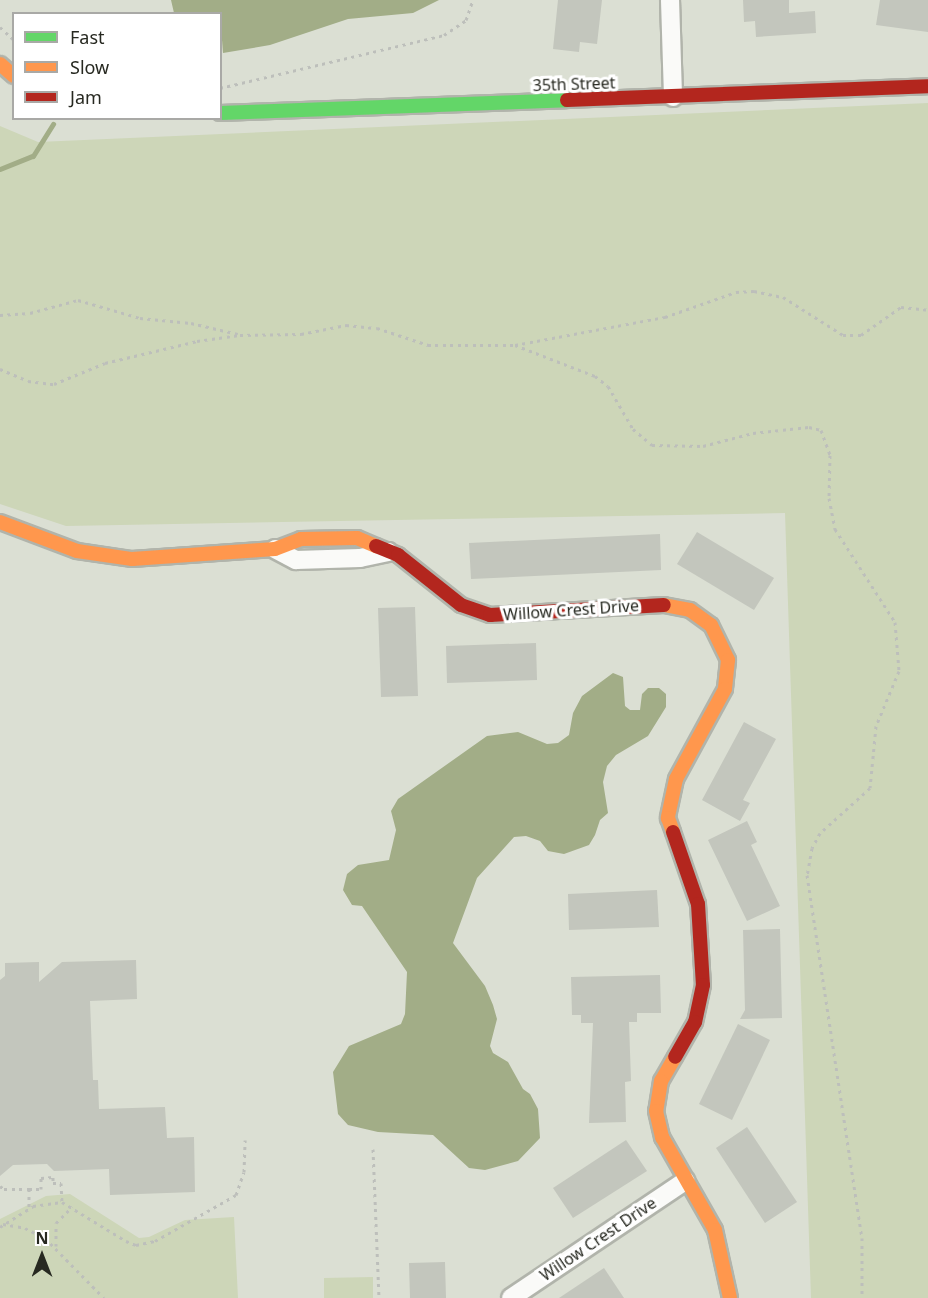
<!DOCTYPE html>
<style>
body{margin:0}
#map{position:relative;width:928px;height:1298px;overflow:hidden;background:#dbdfd3;font-family:"Noto Sans",sans-serif}
div>[style]{position:absolute}
.green>*{inset:0;background:#cdd6b8}
.water>*{inset:0;background:#a2ad87}
.stream>*{height:5px;margin:-2.5px;padding:0 2.5px;transform-origin:2.5px;border-radius:2.5px;background:#a2ad87}
.building>*{inset:0;background:#c3c6bd}
.path>*{height:3px;margin-top:-1.5px;transform-origin:0;background:repeating-linear-gradient(90deg,#bdbfbb 0 3px,transparent 0 7.5px)}
.roads{filter:drop-shadow(2px 0 #b1b4ab) drop-shadow(-2px 0 #b1b4ab) drop-shadow(0 2px #b1b4ab) drop-shadow(0 -2px #b1b4ab)}
.street>*{height:18px;margin:-9px;padding:0 9px;transform-origin:9px;border-radius:9px;background:#fafaf8}
.fast>*{height:14px;margin:-7px;padding:0 7px;transform-origin:7px;border-radius:7px;background:#63d668}
.slow>*{height:14px;margin:-7px;padding:0 7px;transform-origin:7px;border-radius:7px;background:#ff974d}
.jam>*{height:14px;margin:-7px;padding:0 7px;transform-origin:7px;border-radius:7px;background:#b3261e}
span{translate:-50% -50%;white-space:nowrap;text-align:center;line-height:1.15;-webkit-text-stroke:6px #fff;paint-order:stroke}
.street-label{font-size:16px;color:#272921}
.legend{position:absolute;left:12px;top:12px;width:210px;height:108px;box-sizing:border-box;background:#fff;border:2px solid #a9a9a6;margin:0;padding:8px 10px;list-style:none;font-size:18px;color:#272921}
.legend li{display:flex;align-items:center;gap:12px;height:30px}
.legend b{width:30px;border:2px solid #a9a9a6}
.north{position:absolute;left:12px;top:1226px;width:60px;height:60px;-webkit-text-stroke:4px #fff;paint-order:stroke;rotate:0deg;font-size:16px;font-weight:700;line-height:24px;text-align:center;color:#272921}
.north::after{content:'';display:block;margin:auto;width:21px;height:27px;background:#272921;clip-path:polygon(50% 0,100% 100%,50% 72%,0 100%)}
</style>
<div id="map">
<div class="green">
<i style="clip-path:polygon(928px 103px,928px 1298px,811px 1298px,785px 513px,66px 526px,0 504px,0 126px,38px 142px)"></i>
<i style="clip-path:polygon(70px 1194px,139px 1238px,149px 1237px,185px 1220px,234px 1217px,238px 1298px,0 1298px,0 1219px,46px 1196px)"></i>
<i style="clip-path:polygon(373px 1277px,373px 1298px,324px 1298px,324px 1278px)"></i>
</div>
<div class="water">
<i style="clip-path:polygon(171px 0,439px 0,413px 13px,348px 19px,270px 45px,223px 53px,220px 14px,174px 13px)"></i>
<i style="clip-path:polygon(613px 673px,623px 677px,625px 706px,630px 710px,640px 710px,642px 694px,648px 688px,659px 688px,666px 694px,666px 707px,648px 736px,616px 755px,607px 766px,603px 782px,608px 813px,600px 820px,595px 835px,589px 845px,564px 854px,548px 851px,540px 841px,526px 836px,514px 837px,477px 878px,453px 943px,485px 986px,493px 1005px,497px 1019px,490px 1046px,493px 1053px,508px 1062px,523px 1089px,530px 1094px,538px 1109px,540px 1138px,518px 1161px,485px 1170px,469px 1168px,433px 1135px,378px 1132px,348px 1125px,338px 1114px,333px 1072px,349px 1046px,401px 1024px,405px 1014px,407px 972px,362px 906px,352px 905px,343px 890px,347px 874px,358px 865px,389px 860px,396px 830px,391px 811px,398px 799px,487px 736px,518px 732px,547px 744px,558px 743px,569px 735px,573px 713px,582px 696px)"></i>
</div>
<div class="stream">
<i style="left:0;top:169px;width:35px;rotate:-22deg"></i>
<i style="left:33px;top:156px;width:38px;rotate:-58deg"></i>
</div>
<div class="building">
<i style="clip-path:polygon(558px 0,602px 0,597px 44px,580px 42px,579px 52px,553px 49px)"></i>
<i style="clip-path:polygon(743px 0,789px 0,789px 13px,815px 11px,816px 33px,756px 37px,755px 21px,744px 22px)"></i>
<i style="clip-path:polygon(880px 0,928px 0,928px 32px,876px 25px)"></i>
<i style="clip-path:polygon(697px 532px,774px 578px,754px 610px,677px 564px)"></i>
<i style="clip-path:polygon(660px 534px,661px 570px,471px 579px,469px 543px)"></i>
<i style="clip-path:polygon(415px 607px,418px 696px,381px 697px,378px 608px)"></i>
<i style="clip-path:polygon(536px 643px,537px 680px,447px 683px,446px 646px)"></i>
<i style="clip-path:polygon(744px 722px,776px 739px,743px 800px,750px 803px,740px 821px,702px 800px)"></i>
<i style="clip-path:polygon(747px 821px,757px 842px,751px 845px,780px 906px,747px 921px,708px 840px)"></i>
<i style="clip-path:polygon(657px 890px,659px 927px,569px 930px,568px 894px)"></i>
<i style="clip-path:polygon(780px 929px,782px 1018px,740px 1019px,745px 1010px,743px 930px)"></i>
<i style="clip-path:polygon(136px 960px,137px 999px,90px 1001px,93px 1080px,98px 1080px,99px 1109px,165px 1107px,167px 1138px,194px 1137px,195px 1192px,110px 1195px,109px 1169px,54px 1171px,47px 1164px,13px 1165px,0 1176px,0 980px,5px 976px,5px 963px,39px 962px,39px 982px,62px 962px)"></i>
<i style="clip-path:polygon(660px 975px,661px 1013px,637px 1013px,637px 1022px,629px 1022px,631px 1081px,625px 1082px,626px 1122px,589px 1123px,593px 1023px,581px 1023px,581px 1015px,572px 1015px,571px 977px)"></i>
<i style="clip-path:polygon(738px 1024px,770px 1040px,732px 1120px,699px 1104px)"></i>
<i style="clip-path:polygon(747px 1127px,797px 1202px,765px 1223px,716px 1148px)"></i>
<i style="clip-path:polygon(626px 1140px,647px 1171px,573px 1218px,553px 1188px)"></i>
<i style="clip-path:polygon(445px 1262px,446px 1298px,410px 1298px,409px 1263px)"></i>
<i style="clip-path:polygon(604px 1268px,624px 1298px,559px 1298px)"></i>
</div>
<div class="path">
<i style="left:0;top:27px;width:19px;rotate:43deg"></i>
<i style="left:220px;top:88px;width:230px;rotate:-13.3deg"></i>
<i style="left:444px;top:35px;width:27px;rotate:-34deg"></i>
<i style="left:466px;top:20px;width:21px;rotate:-71deg"></i>
<i style="left:0;top:315px;width:30px;rotate:-4deg"></i>
<i style="left:30px;top:313px;width:50px;rotate:-15.2deg"></i>
<i style="left:78px;top:300px;width:65px;rotate:16.2deg"></i>
<i style="left:140px;top:318px;width:51px;rotate:5.6deg"></i>
<i style="left:191px;top:323px;width:48px;rotate:13.2deg"></i>
<i style="left:515px;top:345px;width:86px;rotate:21.2deg"></i>
<i style="left:595px;top:376px;width:16px;rotate:38deg"></i>
<i style="left:608px;top:386px;width:50px;rotate:59.8deg"></i>
<i style="left:633px;top:429px;width:25px;rotate:40deg"></i>
<i style="left:652px;top:445px;width:51px;rotate:1.1deg"></i>
<i style="left:703px;top:446px;width:52px;rotate:-14.6deg"></i>
<i style="left:753px;top:433px;width:56px;rotate:-6.1deg"></i>
<i style="left:809px;top:427px;width:12px;rotate:14deg"></i>
<i style="left:821px;top:430px;width:27px;rotate:70deg"></i>
<i style="left:830px;top:455px;width:43px;rotate:91.3deg"></i>
<i style="left:829px;top:498px;width:32px;rotate:79deg"></i>
<i style="left:835px;top:529px;width:111px;rotate:57.2deg"></i>
<i style="left:895px;top:622px;width:49px;rotate:85.3deg"></i>
<i style="left:899px;top:671px;width:60px;rotate:112.7deg"></i>
<i style="left:876px;top:726px;width:62px;rotate:95.5deg"></i>
<i style="left:870px;top:788px;width:67px;rotate:138deg"></i>
<i style="left:820px;top:833px;width:17px;rotate:118deg"></i>
<i style="left:812px;top:848px;width:27px;rotate:100deg"></i>
<i style="left:807px;top:875px;width:367px;rotate:81.4deg"></i>
<i style="left:862px;top:1238px;width:60px;rotate:90deg"></i>
<i style="left:0;top:369px;width:30px;rotate:23deg"></i>
<i style="left:28px;top:381px;width:26px;rotate:7deg"></i>
<i style="left:54px;top:384px;width:55px;rotate:-22.4deg"></i>
<i style="left:105px;top:363px;width:95px;rotate:-13.4deg"></i>
<i style="left:197px;top:341px;width:43px;rotate:-7.9deg"></i>
<i style="left:240px;top:335px;width:61px;rotate:-0.9deg"></i>
<i style="left:301px;top:334px;width:46px;rotate:-11.3deg"></i>
<i style="left:346px;top:325px;width:31px;rotate:6deg"></i>
<i style="left:377px;top:328px;width:54px;rotate:18.4deg"></i>
<i style="left:428px;top:345px;width:87px"></i>
<i style="left:515px;top:345px;width:153px;rotate:-10.6deg"></i>
<i style="left:665px;top:317px;width:75px;rotate:-19.4deg"></i>
<i style="left:736px;top:292px;width:18px;rotate:-3deg"></i>
<i style="left:754px;top:291px;width:30px;rotate:12deg"></i>
<i style="left:783px;top:297px;width:71px;rotate:32.3deg"></i>
<i style="left:843px;top:335px;width:18px"></i>
<i style="left:861px;top:335px;width:49px;rotate:-35deg"></i>
<i style="left:901px;top:307px;width:27px;rotate:6deg"></i>
<i style="left:373px;top:1149px;width:149px;rotate:87.7deg"></i>
<i style="left:0;top:1186px;width:5px;rotate:37deg"></i>
<i style="left:4px;top:1189px;width:25px"></i>
<i style="left:29px;top:1189px;width:19px;rotate:90deg"></i>
<i style="left:29px;top:1189px;width:12px"></i>
<i style="left:41px;top:1189px;width:11px;rotate:-90deg"></i>
<i style="left:41px;top:1178px;width:12px;rotate:-5deg"></i>
<i style="left:53px;top:1177px;width:6px;rotate:90deg"></i>
<i style="left:53px;top:1183px;width:8px"></i>
<i style="left:61px;top:1183px;width:19px;rotate:87deg"></i>
<i style="left:3px;top:1224px;width:22px;rotate:10deg"></i>
<i style="left:25px;top:1228px;width:22px;rotate:27deg"></i>
<i style="left:45px;top:1238px;width:84px;rotate:45.5deg"></i>
<i style="left:0;top:1227px;width:39px;rotate:-32deg"></i>
<i style="left:33px;top:1206px;width:29px;rotate:-8deg"></i>
<i style="left:62px;top:1202px;width:75px;rotate:31.4deg"></i>
<i style="left:126px;top:1241px;width:11px;rotate:22deg"></i>
<i style="left:136px;top:1245px;width:19px;rotate:-12deg"></i>
<i style="left:155px;top:1241px;width:93px;rotate:-29.6deg"></i>
<i style="left:236px;top:1195px;width:24px;rotate:-71deg"></i>
<i style="left:244px;top:1172px;width:32px;rotate:-88deg"></i>
<i style="left:56px;top:1246px;width:23px;rotate:-90deg"></i>
<i style="left:56px;top:1223px;width:23px;rotate:-45deg"></i>
</div>
<div class="roads">
<div class="street">
<i style="left:670px;top:0;width:97px;rotate:88.2deg"></i>
<i style="left:275px;top:549px;width:24px;rotate:28deg"></i>
<i style="left:296px;top:560px;width:64px;rotate:-1.8deg"></i>
<i style="left:360px;top:558px;width:29px;rotate:-12deg"></i>
<i style="left:511px;top:1298px;width:210px;rotate:-33.9deg"></i>
</div>
<div class="fast">
<i style="left:220px;top:113px;width:347px;rotate:-2.1deg"></i>
</div>
<div class="slow">
<i style="left:0;top:64px;width:18px;rotate:41deg"></i>
<i style="left:0;top:522px;width:82px;rotate:20.6deg"></i>
<i style="left:77px;top:551px;width:56px;rotate:8.3deg"></i>
<i style="left:132px;top:559px;width:143px;rotate:-4deg"></i>
<i style="left:275px;top:549px;width:28px;rotate:-21deg"></i>
<i style="left:301px;top:539px;width:56px;rotate:-1deg"></i>
<i style="left:357px;top:538px;width:21px;rotate:23deg"></i>
<i style="left:664px;top:605px;width:26px;rotate:11deg"></i>
<i style="left:690px;top:610px;width:26px;rotate:36deg"></i>
<i style="left:711px;top:625px;width:39px;rotate:64deg"></i>
<i style="left:728px;top:660px;width:29px;rotate:96deg"></i>
<i style="left:725px;top:689px;width:102px;rotate:118.6deg"></i>
<i style="left:676px;top:779px;width:40px;rotate:102deg"></i>
<i style="left:668px;top:818px;width:15px;rotate:70deg"></i>
<i style="left:675px;top:1057px;width:28px;rotate:120deg"></i>
<i style="left:661px;top:1081px;width:30px;rotate:99deg"></i>
<i style="left:656px;top:1111px;width:27px;rotate:77deg"></i>
<i style="left:662px;top:1137px;width:107px;rotate:60.3deg"></i>
<i style="left:715px;top:1230px;width:70px;rotate:77.6deg"></i>
</div>
<div class="jam">
<i style="left:567px;top:100px;width:361px;rotate:-2.2deg"></i>
<i style="left:376px;top:546px;width:24px;rotate:22deg"></i>
<i style="left:398px;top:555px;width:80px;rotate:38.4deg"></i>
<i style="left:461px;top:605px;width:31px;rotate:19deg"></i>
<i style="left:490px;top:615px;width:174px;rotate:-3.3deg"></i>
<i style="left:673px;top:832px;width:76px;rotate:70.9deg"></i>
<i style="left:698px;top:904px;width:81px;rotate:86.5deg"></i>
<i style="left:703px;top:985px;width:38px;rotate:102deg"></i>
<i style="left:695px;top:1022px;width:40px;rotate:119.7deg"></i>
</div>
</div>
<div class="street-label">
<span style="left:574px;top:84px;rotate:-2deg">35th Street</span>
<span style="left:571px;top:610px;rotate:-4deg">Willow Crest Drive</span>
<span style="left:598px;top:1239px;rotate:-34deg">Willow Crest Drive</span>
</div>
<ul class="legend">
<li><b style="height:8px;background:#63d668"></b>Fast</li>
<li><b style="height:8px;background:#ff974d"></b>Slow</li>
<li><b style="height:8px;background:#b3261e"></b>Jam</li>
</ul>
<div class="north">N</div>
</div>
